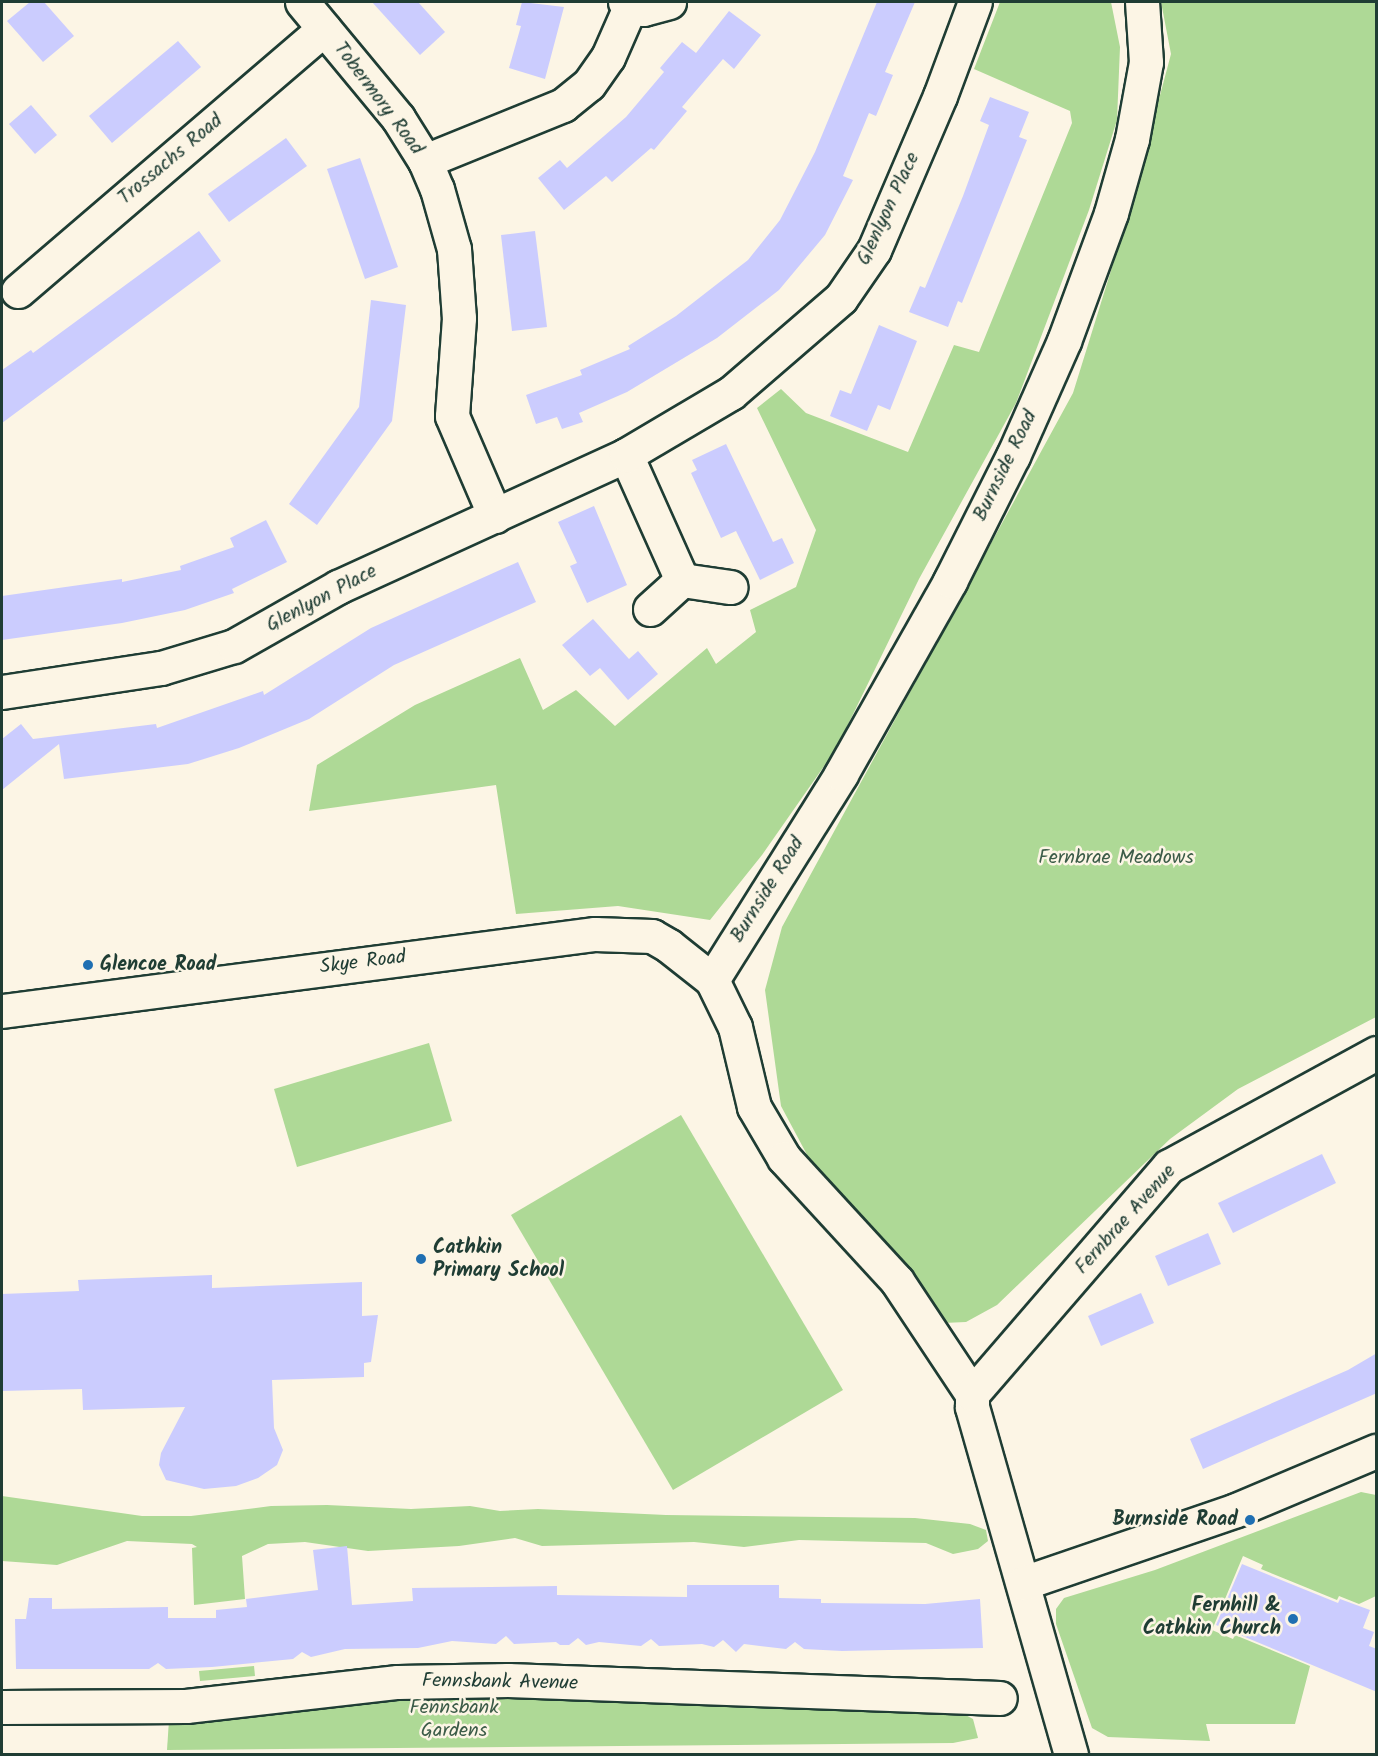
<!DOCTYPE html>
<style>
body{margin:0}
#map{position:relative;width:1378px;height:1756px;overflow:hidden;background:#fcf5e5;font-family:Kalam,sans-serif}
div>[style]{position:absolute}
.green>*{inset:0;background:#aed996}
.building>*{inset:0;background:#cbccfe}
.roads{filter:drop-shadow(2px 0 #1f3d34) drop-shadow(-2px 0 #1f3d34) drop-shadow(0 2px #1f3d34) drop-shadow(0 -2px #1f3d34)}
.minor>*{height:33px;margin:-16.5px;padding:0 16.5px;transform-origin:16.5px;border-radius:16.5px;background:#fcf5e5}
.dots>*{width:16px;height:16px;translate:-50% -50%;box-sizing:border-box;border:3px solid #fcf5e5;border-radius:50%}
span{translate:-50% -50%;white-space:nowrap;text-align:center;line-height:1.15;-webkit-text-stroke:5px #fcf5e5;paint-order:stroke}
.street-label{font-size:20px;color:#1f3d34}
.park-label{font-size:20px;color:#3c5c48}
.poi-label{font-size:20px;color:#1f3d34;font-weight:700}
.left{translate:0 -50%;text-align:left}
.right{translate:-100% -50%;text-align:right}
.frame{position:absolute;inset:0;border:3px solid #1f3d34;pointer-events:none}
</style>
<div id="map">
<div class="green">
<i style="clip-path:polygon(1000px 2px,1111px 2px,1120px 47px,1117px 120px,1089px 210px,1016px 403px,919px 579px,836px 749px,762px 855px,710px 920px,618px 906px,516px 914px,496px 785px,309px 811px,317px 765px,415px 705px,520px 658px,543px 710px,576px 690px,615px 726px,707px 648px,716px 664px,756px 632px,750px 610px,796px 587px,816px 530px,757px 408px,781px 389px,806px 413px,908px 452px,954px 345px,979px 352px,1072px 123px,1070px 111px,974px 69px)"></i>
<i style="clip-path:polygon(1161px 2px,1376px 2px,1376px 1017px,1238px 1089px,1170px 1139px,997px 1305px,966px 1322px,943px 1323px,828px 1194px,781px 1106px,765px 990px,782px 927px,1073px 393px,1127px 219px,1171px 54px)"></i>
<i style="clip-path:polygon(429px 1043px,452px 1121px,297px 1167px,274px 1089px)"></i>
<i style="clip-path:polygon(681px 1115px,843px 1390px,673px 1490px,511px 1215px)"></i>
<i style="clip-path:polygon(1361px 1492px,1376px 1495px,1376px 1596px,1359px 1604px,1339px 1596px,1337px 1600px,1261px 1569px,1263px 1565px,1243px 1556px,1212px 1630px,1233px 1639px,1235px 1635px,1310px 1666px,1295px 1724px,1206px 1724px,1210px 1741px,1108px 1737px,1092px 1728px,1056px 1624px,1056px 1609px,1064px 1598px,1155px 1570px)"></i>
<i style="clip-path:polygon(2px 1496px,142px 1516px,191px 1516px,271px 1506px,327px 1505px,411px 1509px,470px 1506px,500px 1511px,538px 1509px,666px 1515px,915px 1518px,970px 1524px,986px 1530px,988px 1541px,978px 1549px,953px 1554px,926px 1543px,799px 1540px,744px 1547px,694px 1542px,542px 1546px,515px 1538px,459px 1546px,368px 1551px,305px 1542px,268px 1544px,242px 1556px,245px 1599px,194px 1605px,192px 1548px,197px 1547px,192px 1544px,127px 1541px,57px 1565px,2px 1561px)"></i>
<i style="clip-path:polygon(254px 1666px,255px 1676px,200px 1681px,199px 1671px)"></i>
<i style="clip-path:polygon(453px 1693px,960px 1712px,973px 1719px,978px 1738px,953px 1743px,167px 1750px,169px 1720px)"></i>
</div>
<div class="building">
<i style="clip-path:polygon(30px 2px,44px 2px,74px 36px,43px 62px,7px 21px)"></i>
<i style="clip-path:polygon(372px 2px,418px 2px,445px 32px,420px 55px)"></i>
<i style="clip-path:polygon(522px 2px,564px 7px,545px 79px,509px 68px,521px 26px,516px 25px)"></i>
<i style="clip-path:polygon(877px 2px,915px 2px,885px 72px,893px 75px,876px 116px,869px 113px,843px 176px,853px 180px,825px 235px,779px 290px,717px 338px,627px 392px,579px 413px,583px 422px,562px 429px,557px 417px,536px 424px,526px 395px,582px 375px,580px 370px,630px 349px,628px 346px,676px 316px,748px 260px,780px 220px,815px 152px)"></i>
<i style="clip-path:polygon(729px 11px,761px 35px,734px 69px,723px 59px,682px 107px,687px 111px,654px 150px,651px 148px,612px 182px,606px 176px,564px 210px,538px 178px,560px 160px,567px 168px,626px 117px,664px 72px,660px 68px,682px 42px,696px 53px)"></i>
<i style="clip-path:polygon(178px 41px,201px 67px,112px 143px,89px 116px)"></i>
<i style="clip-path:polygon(990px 97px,1029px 112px,1019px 137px,1027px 140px,962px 303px,958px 301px,948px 327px,909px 312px,920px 286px,925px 288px,963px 196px,989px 125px,980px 121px)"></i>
<i style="clip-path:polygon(31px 105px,57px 135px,35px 154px,9px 124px)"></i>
<i style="clip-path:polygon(286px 138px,307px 166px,229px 222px,208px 194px)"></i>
<i style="clip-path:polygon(360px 158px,398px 267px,365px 279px,327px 169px)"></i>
<i style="clip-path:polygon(199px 231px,221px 261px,2px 423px,2px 370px,31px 350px,33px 353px)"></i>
<i style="clip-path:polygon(535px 231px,547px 327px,512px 331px,501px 235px)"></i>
<i style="clip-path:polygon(371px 300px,406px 305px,392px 421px,317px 525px,289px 504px,359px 407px)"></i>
<i style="clip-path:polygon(879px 325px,917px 341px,890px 410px,878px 405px,867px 431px,830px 416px,840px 390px,851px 394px)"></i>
<i style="clip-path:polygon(726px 444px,773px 542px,782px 538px,794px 563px,760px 580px,736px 531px,721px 538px,691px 473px,697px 470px,692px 460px)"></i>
<i style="clip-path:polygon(594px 506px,627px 585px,587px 603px,570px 566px,577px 563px,558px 522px)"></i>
<i style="clip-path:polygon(266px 520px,287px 562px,232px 589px,234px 593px,185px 610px,122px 623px,2px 640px,2px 596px,122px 579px,122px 582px,181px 570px,180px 566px,234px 547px,230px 538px)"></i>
<i style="clip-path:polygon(518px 562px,536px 602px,394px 665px,309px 719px,239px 748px,188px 764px,64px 779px,59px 744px,2px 790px,2px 739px,21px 724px,33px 739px,156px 724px,157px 728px,263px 691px,264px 695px,371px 628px)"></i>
<i style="clip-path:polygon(593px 619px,629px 659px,638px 651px,658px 674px,628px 700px,600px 668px,590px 676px,562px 645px)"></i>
<i style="clip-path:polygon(1322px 1154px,1336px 1183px,1233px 1233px,1218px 1203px)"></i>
<i style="clip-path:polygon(1208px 1233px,1221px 1264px,1168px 1286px,1155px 1256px)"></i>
<i style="clip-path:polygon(212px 1275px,212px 1288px,362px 1282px,362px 1316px,378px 1315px,371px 1362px,364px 1363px,364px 1377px,272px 1380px,274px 1428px,283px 1450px,277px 1465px,258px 1478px,236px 1486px,204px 1489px,166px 1480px,159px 1465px,161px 1453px,185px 1407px,83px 1410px,82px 1389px,2px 1391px,2px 1294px,79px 1291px,78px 1280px)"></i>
<i style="clip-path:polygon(1141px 1293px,1154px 1323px,1101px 1346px,1088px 1316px)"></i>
<i style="clip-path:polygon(1377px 1353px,1377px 1393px,1203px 1469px,1190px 1439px,1348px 1370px)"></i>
<i style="clip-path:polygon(347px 1546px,352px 1605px,413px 1601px,412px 1588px,557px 1586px,557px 1595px,687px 1597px,687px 1585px,779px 1585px,779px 1598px,821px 1599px,821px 1603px,925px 1604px,980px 1599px,983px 1648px,842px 1651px,804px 1649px,795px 1642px,786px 1649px,744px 1644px,736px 1652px,723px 1640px,714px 1647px,702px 1644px,659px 1646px,651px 1639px,641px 1646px,599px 1642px,586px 1645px,578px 1638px,569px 1645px,560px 1645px,556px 1642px,514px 1644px,506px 1636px,496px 1644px,452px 1641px,418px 1648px,345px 1649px,311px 1657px,302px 1652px,293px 1659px,212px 1667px,166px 1669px,158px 1663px,149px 1669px,16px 1669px,15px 1619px,26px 1619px,29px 1598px,52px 1598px,52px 1609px,168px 1607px,168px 1618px,216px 1618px,216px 1610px,247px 1607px,246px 1599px,318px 1590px,313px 1550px)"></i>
<i style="clip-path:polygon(1242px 1564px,1338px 1603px,1340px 1599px,1370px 1610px,1363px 1628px,1374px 1632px,1369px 1646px,1377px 1649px,1377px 1692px,1216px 1625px)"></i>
</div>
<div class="roads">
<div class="minor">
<i style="left:302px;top:2px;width:151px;rotate:50.4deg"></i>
<i style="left:398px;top:118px;width:51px;rotate:57.9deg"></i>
<i style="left:425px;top:161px;width:30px;rotate:67deg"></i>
<i style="left:437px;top:189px;width:62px;rotate:74.2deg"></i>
<i style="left:454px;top:249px;width:69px;rotate:85.9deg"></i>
<i style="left:459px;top:318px;width:98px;rotate:94.1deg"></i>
<i style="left:452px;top:416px;width:109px;rotate:66.7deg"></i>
<i style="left:625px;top:2px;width:7px;rotate:45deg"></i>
<i style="left:630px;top:7px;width:13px;rotate:9deg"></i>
<i style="left:643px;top:9px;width:27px;rotate:-15deg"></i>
<i style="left:425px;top:161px;width:149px;rotate:-22.1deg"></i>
<i style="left:563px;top:105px;width:33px;rotate:-39deg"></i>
<i style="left:589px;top:84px;width:33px;rotate:-55deg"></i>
<i style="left:608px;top:57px;width:55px;rotate:-66.3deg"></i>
<i style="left:18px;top:291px;width:403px;rotate:-40.6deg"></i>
<i style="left:626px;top:455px;width:137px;rotate:65.9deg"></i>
<i style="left:682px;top:580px;width:49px;rotate:8.3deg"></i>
<i style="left:650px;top:609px;width:43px;rotate:-42.2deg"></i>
<i style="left:2px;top:692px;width:161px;rotate:-8.6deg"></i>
<i style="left:161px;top:668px;width:76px;rotate:-16.8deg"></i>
<i style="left:234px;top:646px;width:120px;rotate:-29.6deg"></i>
<i style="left:338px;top:587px;width:317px;rotate:-24.6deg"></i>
<i style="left:626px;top:455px;width:122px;rotate:-30.6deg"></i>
<i style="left:731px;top:393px;width:145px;rotate:-40.8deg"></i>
<i style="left:841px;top:298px;width:58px;rotate:-55.5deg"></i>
<i style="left:874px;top:250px;width:168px;rotate:-66.8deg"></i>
<i style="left:940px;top:96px;width:100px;rotate:-69.6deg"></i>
<i style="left:712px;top:980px;width:243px;rotate:-57.9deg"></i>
<i style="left:841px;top:774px;width:222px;rotate:-60.5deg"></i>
<i style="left:950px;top:581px;width:140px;rotate:-63.3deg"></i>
<i style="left:1013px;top:456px;width:126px;rotate:-66.1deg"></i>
<i style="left:1064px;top:341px;width:136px;rotate:-69.8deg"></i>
<i style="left:1111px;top:213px;width:77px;rotate:-74.2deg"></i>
<i style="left:1132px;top:139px;width:78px;rotate:-79.7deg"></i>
<i style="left:1146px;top:62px;width:60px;rotate:-93.8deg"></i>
<i style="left:2px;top:1011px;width:598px;rotate:-7.4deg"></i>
<i style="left:595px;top:934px;width:57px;rotate:2deg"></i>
<i style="left:652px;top:936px;width:20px;rotate:30deg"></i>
<i style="left:669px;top:946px;width:55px;rotate:38.3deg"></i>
<i style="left:712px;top:980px;width:52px;rotate:63.9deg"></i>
<i style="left:735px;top:1027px;width:82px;rotate:76.6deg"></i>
<i style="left:754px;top:1107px;width:59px;rotate:59.5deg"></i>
<i style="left:784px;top:1158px;width:167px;rotate:47.4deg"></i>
<i style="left:897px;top:1281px;width:136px;rotate:56.4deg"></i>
<i style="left:972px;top:1394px;width:13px;rotate:90deg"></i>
<i style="left:972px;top:1407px;width:361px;rotate:74.1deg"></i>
<i style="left:972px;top:1394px;width:301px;rotate:-49.2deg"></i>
<i style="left:1169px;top:1166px;width:236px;rotate:-28.6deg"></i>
<i style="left:1023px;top:1583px;width:225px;rotate:-18.9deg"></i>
<i style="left:1236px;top:1510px;width:152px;rotate:-22.9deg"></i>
<i style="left:2px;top:1707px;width:184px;rotate:-0.3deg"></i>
<i style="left:186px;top:1706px;width:213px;rotate:-6.5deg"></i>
<i style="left:398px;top:1682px;width:110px;rotate:-1deg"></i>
<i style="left:508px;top:1680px;width:492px;rotate:2.1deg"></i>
</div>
</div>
<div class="dots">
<i style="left:88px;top:965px;background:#1f6fb2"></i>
<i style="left:421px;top:1259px;background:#1f6fb2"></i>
<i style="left:1250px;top:1520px;background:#1f6fb2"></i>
<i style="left:1293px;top:1619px;background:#1f6fb2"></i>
</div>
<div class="street-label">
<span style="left:378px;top:99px;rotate:53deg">Tobermory Road</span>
<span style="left:171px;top:160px;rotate:-40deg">Trossachs Road</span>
<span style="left:889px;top:209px;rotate:-65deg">Glenlyon Place</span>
<span style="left:1006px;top:466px;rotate:-64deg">Burnside Road</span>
<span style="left:322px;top:599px;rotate:-28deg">Glenlyon Place</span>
<span style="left:768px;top:890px;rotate:-58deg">Burnside Road</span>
<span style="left:363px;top:963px;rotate:-7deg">Skye Road</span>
<span style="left:1126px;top:1220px;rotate:-48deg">Fernbrae Avenue</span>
<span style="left:500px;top:1683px;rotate:1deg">Fennsbank Avenue</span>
</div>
<div class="park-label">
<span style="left:1116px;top:858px">Fernbrae Meadows</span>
<span style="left:454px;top:1720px">Fennsbank<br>Gardens</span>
</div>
<div class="poi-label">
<span class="left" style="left:100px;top:965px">Glencoe Road</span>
<span class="left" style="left:433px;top:1260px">Cathkin<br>Primary School</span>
<span class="right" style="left:1238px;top:1520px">Burnside Road</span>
<span class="right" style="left:1281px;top:1618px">Fernhill &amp;<br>Cathkin Church</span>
</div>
<div class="frame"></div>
</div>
